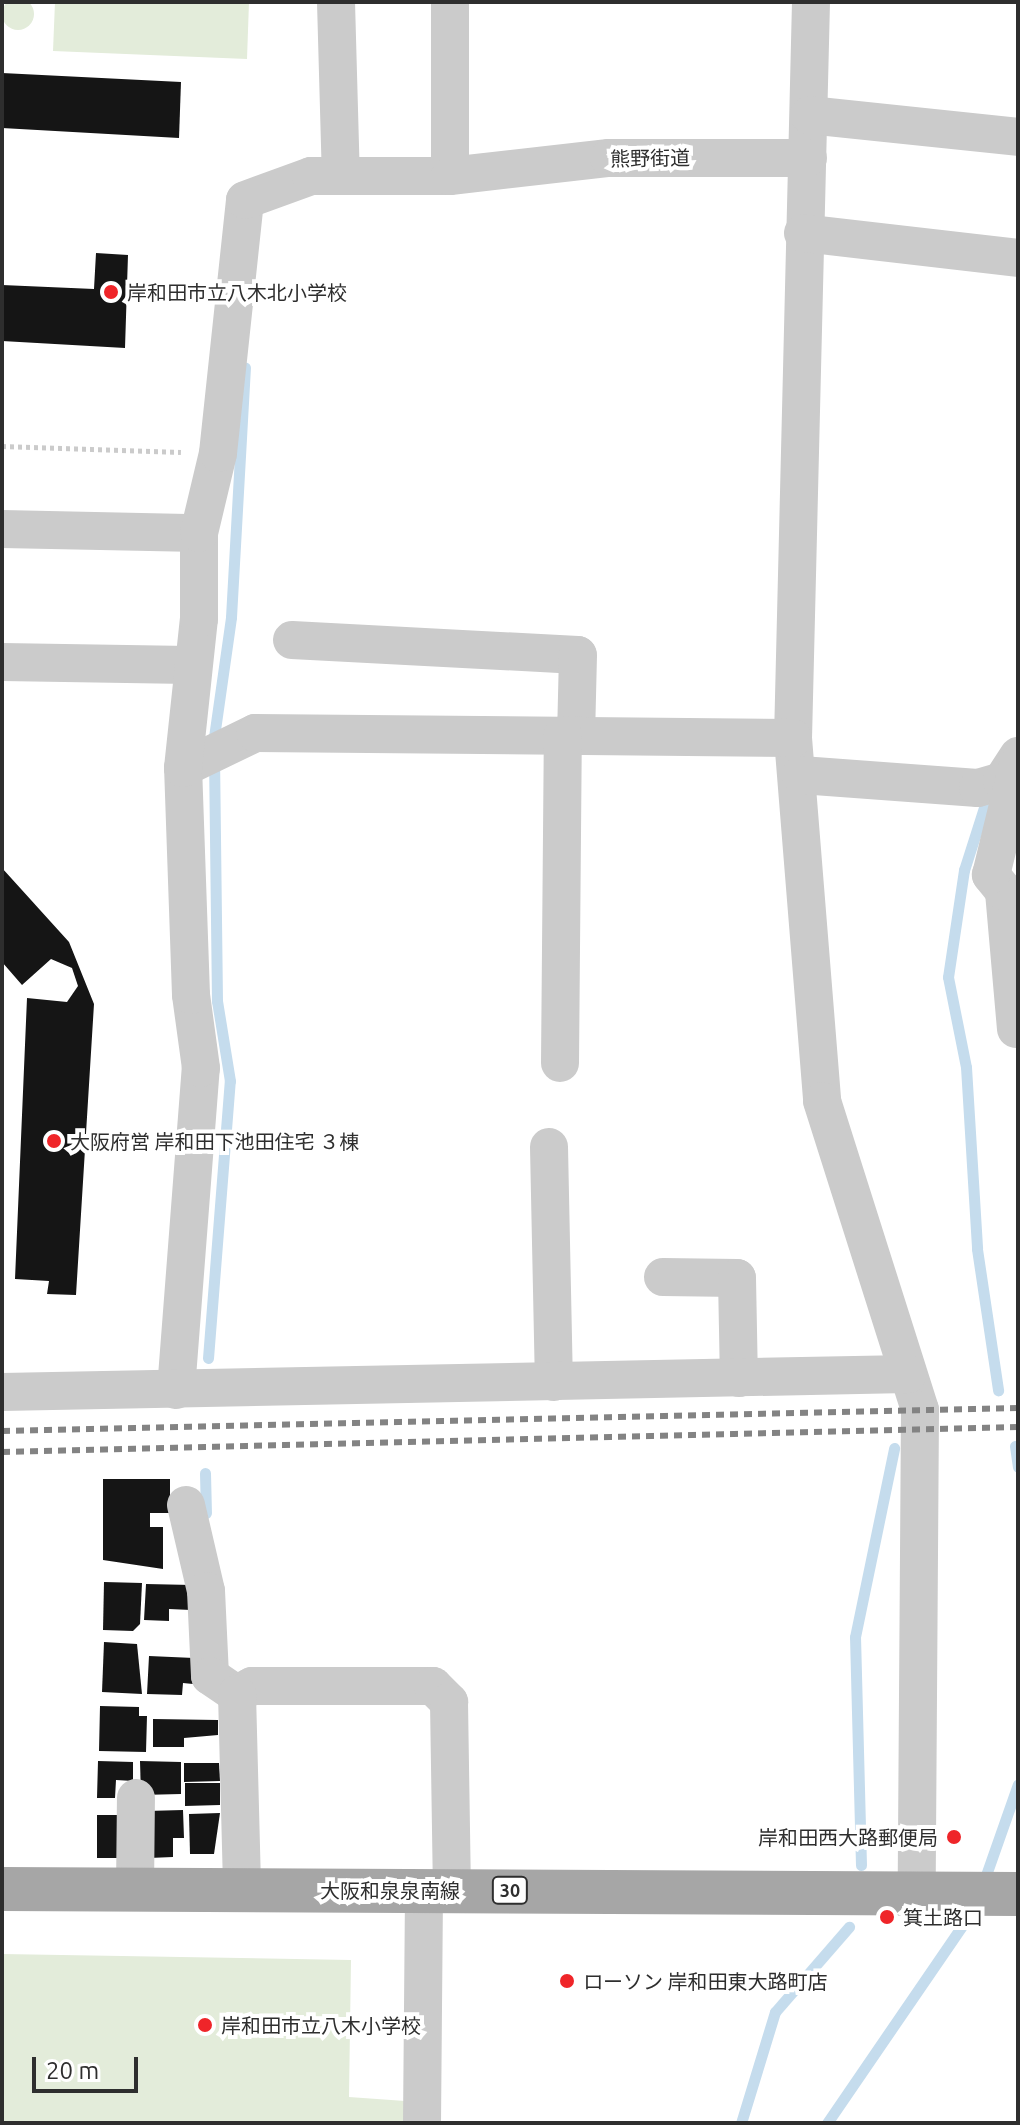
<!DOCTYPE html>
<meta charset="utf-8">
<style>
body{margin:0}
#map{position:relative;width:1020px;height:2125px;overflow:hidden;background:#fff;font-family:Ubuntu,"Noto Sans JP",sans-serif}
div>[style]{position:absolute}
.green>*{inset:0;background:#e3ecda}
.round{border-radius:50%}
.stream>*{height:11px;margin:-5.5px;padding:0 5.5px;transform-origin:5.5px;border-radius:5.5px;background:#c5dced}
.building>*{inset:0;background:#151515}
.path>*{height:5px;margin-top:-2.5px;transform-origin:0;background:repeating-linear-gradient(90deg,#cbcbcb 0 4px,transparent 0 8px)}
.minor>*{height:38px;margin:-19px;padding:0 19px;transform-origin:19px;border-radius:19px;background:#cbcbcb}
.major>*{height:44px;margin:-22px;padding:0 22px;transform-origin:22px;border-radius:22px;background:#a6a6a6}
.rail>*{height:6px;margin-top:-3px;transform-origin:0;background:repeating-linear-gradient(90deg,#838383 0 8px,transparent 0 14px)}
.dots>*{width:22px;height:22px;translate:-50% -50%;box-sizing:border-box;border:4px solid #fff;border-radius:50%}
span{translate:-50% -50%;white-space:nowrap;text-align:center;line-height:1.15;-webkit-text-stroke:8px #fff;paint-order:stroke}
.shield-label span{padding:2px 6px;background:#fff;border:2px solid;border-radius:6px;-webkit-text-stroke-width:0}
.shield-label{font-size:18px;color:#2e2e2e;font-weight:700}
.street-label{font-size:20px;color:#2e2e2e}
.poi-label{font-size:20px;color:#2e2e2e}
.left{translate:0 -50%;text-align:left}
.right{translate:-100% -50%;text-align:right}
.frame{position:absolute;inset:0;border:4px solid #2e2e2e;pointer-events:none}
.scale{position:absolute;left:32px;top:2057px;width:106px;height:36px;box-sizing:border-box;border:4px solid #2e2e2e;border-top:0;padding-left:10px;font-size:24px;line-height:28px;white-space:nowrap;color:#2e2e2e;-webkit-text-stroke:6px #fff;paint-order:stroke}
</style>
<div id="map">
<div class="green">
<i class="round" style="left:2px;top:-2px;width:32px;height:32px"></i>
<i style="clip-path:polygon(55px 2px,249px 2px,247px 59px,53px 51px)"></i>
<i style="clip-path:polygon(2px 1954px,351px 1960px,349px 2097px,405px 2101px,406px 2123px,2px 2123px)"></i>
</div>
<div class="stream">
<i style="left:213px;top:744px;width:128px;rotate:-81.9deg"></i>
<i style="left:231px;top:617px;width:250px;rotate:-86.8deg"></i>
<i style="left:988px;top:795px;width:79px;rotate:107.7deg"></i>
<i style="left:964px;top:870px;width:108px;rotate:98.5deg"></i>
<i style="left:948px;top:977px;width:92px;rotate:78.7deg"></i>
<i style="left:966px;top:1067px;width:182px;rotate:86.5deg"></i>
<i style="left:977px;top:1249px;width:143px;rotate:81.5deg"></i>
<i style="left:208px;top:1358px;width:278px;rotate:-85.5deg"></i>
<i style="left:230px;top:1081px;width:81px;rotate:-99.2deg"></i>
<i style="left:217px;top:1001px;width:240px;rotate:-90.7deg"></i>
<i style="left:1015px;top:1446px;width:21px;rotate:82deg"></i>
<i style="left:205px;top:1473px;width:40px;rotate:88.6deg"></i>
<i style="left:861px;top:1865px;width:228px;rotate:-91.5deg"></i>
<i style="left:855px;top:1637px;width:193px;rotate:-78.3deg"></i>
<i style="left:986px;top:1875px;width:96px;rotate:-70.6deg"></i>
<i style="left:741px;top:2123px;width:116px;rotate:-73deg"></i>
<i style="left:775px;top:2012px;width:113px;rotate:-49deg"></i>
<i style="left:827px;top:2123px;width:239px;rotate:-55.6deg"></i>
</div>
<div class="building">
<i style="clip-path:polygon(2px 73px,181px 82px,179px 138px,2px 128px)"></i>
<i style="clip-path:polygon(96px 253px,128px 255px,125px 348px,2px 341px,2px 285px,94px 289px)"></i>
<i style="clip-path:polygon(2px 868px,69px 942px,94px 1004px,76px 1295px,47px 1294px,49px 1281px,15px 1279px,27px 998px,67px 1002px,78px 986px,72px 968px,51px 959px,22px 985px,2px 962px)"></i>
<i style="clip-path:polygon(103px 1479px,170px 1479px,170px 1513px,150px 1513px,150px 1527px,163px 1527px,163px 1569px,103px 1560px)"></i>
<i style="clip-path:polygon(104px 1582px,142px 1583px,140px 1624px,133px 1631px,103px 1630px)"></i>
<i style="clip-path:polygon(146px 1584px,192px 1585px,191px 1610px,169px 1609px,169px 1621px,144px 1620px)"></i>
<i style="clip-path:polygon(104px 1642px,137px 1644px,142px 1694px,102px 1692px)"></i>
<i style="clip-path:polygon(149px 1656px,194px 1658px,193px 1684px,183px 1683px,182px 1695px,147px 1694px)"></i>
<i style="clip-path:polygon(100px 1706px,139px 1707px,139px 1716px,147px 1716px,146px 1752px,99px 1751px)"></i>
<i style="clip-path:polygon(153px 1719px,218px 1720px,218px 1735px,184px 1738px,184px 1747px,153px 1747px)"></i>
<i style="clip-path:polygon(98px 1761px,133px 1762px,133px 1781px,116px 1780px,115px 1798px,97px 1798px)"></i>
<i style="clip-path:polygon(140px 1761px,181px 1762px,181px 1794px,141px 1795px)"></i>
<i style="clip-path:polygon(184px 1763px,219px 1763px,220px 1781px,184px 1782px)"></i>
<i style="clip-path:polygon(185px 1783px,220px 1783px,220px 1805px,185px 1806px)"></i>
<i style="clip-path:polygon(183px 1810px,184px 1838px,173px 1838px,173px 1857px,149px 1858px,147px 1811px)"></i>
<i style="clip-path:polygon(220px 1813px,214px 1854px,190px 1854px,189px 1814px)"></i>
<i style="clip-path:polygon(97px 1815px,121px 1815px,122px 1858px,97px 1858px)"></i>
</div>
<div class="path">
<i style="left:2px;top:446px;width:179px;rotate:1.9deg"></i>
</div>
<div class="minor">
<i style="left:336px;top:2px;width:174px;rotate:88.4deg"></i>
<i style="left:450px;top:2px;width:174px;rotate:90deg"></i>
<i style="left:811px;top:2px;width:736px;rotate:91.4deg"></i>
<i style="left:793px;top:738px;width:364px;rotate:85.4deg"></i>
<i style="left:822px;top:1101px;width:324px;rotate:72.4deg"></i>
<i style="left:920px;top:1410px;width:482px;rotate:90.4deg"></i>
<i style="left:809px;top:115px;width:210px;rotate:6deg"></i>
<i style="left:803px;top:233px;width:216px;rotate:6.6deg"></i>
<i style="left:2px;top:529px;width:197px;rotate:1.2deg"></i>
<i style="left:292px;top:640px;width:286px;rotate:3deg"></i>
<i style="left:578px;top:655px;width:80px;rotate:91.4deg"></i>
<i style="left:2px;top:662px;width:187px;rotate:0.9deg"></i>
<i style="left:183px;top:768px;width:80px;rotate:-25.9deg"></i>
<i style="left:255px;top:733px;width:538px;rotate:0.53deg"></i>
<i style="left:801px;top:775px;width:177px;rotate:4.2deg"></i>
<i style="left:978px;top:788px;width:25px;rotate:-16deg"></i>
<i style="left:1002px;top:781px;width:30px;rotate:-57deg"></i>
<i style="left:1016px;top:1029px;width:139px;rotate:-95deg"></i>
<i style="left:1004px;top:891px;width:21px;rotate:-129deg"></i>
<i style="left:991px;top:875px;width:114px;rotate:-76.3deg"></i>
<i style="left:560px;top:1063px;width:328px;rotate:-89.5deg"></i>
<i style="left:549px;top:1147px;width:235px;rotate:88.8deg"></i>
<i style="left:663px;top:1277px;width:74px;rotate:0.8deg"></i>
<i style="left:737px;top:1278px;width:100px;rotate:88.9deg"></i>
<i style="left:176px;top:1390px;width:323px;rotate:-85.6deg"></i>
<i style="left:201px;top:1068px;width:74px;rotate:-97.8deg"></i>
<i style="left:191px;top:995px;width:227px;rotate:-92deg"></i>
<i style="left:183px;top:768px;width:150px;rotate:-83.9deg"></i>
<i style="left:199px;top:619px;width:86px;rotate:-90deg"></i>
<i style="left:199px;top:533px;width:82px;rotate:-76.6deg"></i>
<i style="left:218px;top:453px;width:254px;rotate:-83.9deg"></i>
<i style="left:245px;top:200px;width:70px;rotate:-20deg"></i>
<i style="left:311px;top:176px;width:139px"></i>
<i style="left:450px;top:176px;width:160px;rotate:-6.5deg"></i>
<i style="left:609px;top:158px;width:199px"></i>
<i style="left:2px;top:1392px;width:906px;rotate:-1.14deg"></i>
<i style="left:186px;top:1505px;width:88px;rotate:76.9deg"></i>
<i style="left:206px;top:1591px;width:85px;rotate:87.3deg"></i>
<i style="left:210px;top:1676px;width:32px;rotate:34deg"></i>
<i style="left:237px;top:1694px;width:17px;rotate:-28deg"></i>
<i style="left:252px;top:1686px;width:181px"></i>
<i style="left:433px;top:1686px;width:23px;rotate:45deg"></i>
<i style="left:449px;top:1702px;width:188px;rotate:89.1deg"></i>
<i style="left:237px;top:1694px;width:195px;rotate:88.5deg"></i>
<i style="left:135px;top:1889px;width:91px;rotate:-89.4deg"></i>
<i style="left:422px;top:2123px;width:233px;rotate:-89.5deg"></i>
</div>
<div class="major">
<i style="left:2px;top:1889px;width:1016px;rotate:0.28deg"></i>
</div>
<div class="rail">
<i style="left:2px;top:1431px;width:1016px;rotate:-1.3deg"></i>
<i style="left:2px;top:1452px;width:1016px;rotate:-1.41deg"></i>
</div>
<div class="dots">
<i style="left:111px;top:292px;background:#ef2529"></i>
<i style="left:54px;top:1141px;background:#ef2529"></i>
<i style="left:954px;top:1837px;background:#ef2529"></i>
<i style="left:887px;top:1917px;background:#ef2529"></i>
<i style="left:567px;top:1981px;background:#ef2529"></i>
<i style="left:205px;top:2025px;background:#ef2529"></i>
</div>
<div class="shield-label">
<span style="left:510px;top:1890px">30</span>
</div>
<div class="street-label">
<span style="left:650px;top:158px;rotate:-1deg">熊野街道</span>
<span style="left:390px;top:1890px">大阪和泉泉南線</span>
</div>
<div class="poi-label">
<span class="left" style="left:127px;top:292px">岸和田市立八木北小学校</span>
<span class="left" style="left:70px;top:1141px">大阪府営 岸和田下池田住宅 ３棟</span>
<span class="right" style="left:938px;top:1837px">岸和田西大路郵便局</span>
<span class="left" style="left:903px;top:1917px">箕土路口</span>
<span class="left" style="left:583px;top:1981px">ローソン 岸和田東大路町店</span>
<span class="left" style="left:221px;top:2025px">岸和田市立八木小学校</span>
</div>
<div class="frame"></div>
<div class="scale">20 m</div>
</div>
